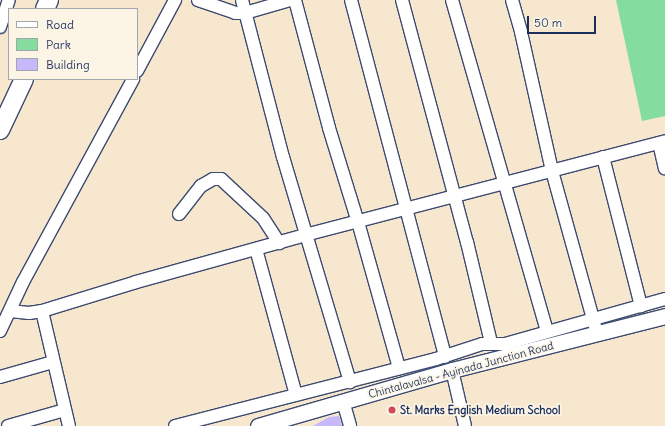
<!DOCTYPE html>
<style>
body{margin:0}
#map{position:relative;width:665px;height:426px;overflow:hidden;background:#f7e7cf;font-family:Delius,sans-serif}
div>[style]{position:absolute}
.green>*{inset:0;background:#85dc9f}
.building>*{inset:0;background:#c7b8f9}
.roads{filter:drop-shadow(1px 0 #3c4b6f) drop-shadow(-1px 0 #3c4b6f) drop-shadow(0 1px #3c4b6f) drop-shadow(0 -1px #3c4b6f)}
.minor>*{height:12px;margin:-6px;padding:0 6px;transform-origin:6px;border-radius:6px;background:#fff}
.major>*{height:15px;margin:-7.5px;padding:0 7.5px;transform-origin:7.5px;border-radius:7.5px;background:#fff}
.highway>*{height:18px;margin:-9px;padding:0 9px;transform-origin:9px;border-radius:9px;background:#fff}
.dots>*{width:11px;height:11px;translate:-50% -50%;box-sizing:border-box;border:2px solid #fcf5e5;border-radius:50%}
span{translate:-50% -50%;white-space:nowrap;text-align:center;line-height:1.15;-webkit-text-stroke:3.5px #fcf5e5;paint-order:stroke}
.street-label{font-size:11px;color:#1b2f5e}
.poi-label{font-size:11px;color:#1b2f5e;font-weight:700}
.left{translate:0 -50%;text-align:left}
.legend{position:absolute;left:8px;top:8px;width:130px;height:72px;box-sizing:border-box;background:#fcf5e5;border:1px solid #a2a6af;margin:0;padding:5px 7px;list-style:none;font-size:12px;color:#1b2f5e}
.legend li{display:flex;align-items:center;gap:8px;height:20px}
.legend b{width:20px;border:1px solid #a2a6af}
.scale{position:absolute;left:527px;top:16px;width:69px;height:18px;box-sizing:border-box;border:2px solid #1b2f5e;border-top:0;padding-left:5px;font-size:12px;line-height:14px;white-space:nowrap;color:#1b2f5e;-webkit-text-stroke:3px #fcf5e5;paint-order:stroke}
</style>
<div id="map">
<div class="green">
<i style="clip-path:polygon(616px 0,665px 0,665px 116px,642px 121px)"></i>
</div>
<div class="building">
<i style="clip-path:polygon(339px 416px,342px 426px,313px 426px,329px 417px)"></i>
</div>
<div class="roads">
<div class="minor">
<i style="left:198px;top:0;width:39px;rotate:19deg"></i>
<i style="left:235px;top:13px;width:10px"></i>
<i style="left:245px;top:13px;width:47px;rotate:-16.1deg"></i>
<i style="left:242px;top:0;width:162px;rotate:75.4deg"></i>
<i style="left:283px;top:157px;width:235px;rotate:73.4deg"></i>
<i style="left:295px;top:0;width:132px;rotate:75.1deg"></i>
<i style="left:329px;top:128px;width:98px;rotate:72.9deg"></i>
<i style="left:358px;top:222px;width:152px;rotate:74.3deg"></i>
<i style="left:351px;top:0;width:369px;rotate:75.2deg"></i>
<i style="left:402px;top:0;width:251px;rotate:75deg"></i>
<i style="left:467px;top:242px;width:104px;rotate:76.6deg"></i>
<i style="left:452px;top:0;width:345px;rotate:74deg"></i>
<i style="left:512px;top:0;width:33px;rotate:74deg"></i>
<i style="left:521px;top:32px;width:142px;rotate:77.4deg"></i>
<i style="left:552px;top:171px;width:161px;rotate:74.5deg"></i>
<i style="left:0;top:27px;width:28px;rotate:-72deg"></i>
<i style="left:137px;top:71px;width:81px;rotate:-61.8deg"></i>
<i style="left:659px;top:143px;width:26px;rotate:77deg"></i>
<i style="left:603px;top:157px;width:154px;rotate:75.7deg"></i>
<i style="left:179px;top:214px;width:36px;rotate:-52deg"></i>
<i style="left:201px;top:186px;width:14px;rotate:-30deg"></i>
<i style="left:213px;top:179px;width:8px"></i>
<i style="left:221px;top:179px;width:57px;rotate:42.9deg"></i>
<i style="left:263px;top:218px;width:30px;rotate:57deg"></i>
<i style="left:256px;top:249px;width:151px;rotate:74.7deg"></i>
<i style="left:10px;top:311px;width:19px;rotate:6deg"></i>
<i style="left:29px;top:313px;width:13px;rotate:-9deg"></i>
<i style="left:42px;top:311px;width:98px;rotate:-17.1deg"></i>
<i style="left:136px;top:282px;width:175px;rotate:-15.5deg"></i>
<i style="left:305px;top:235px;width:372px;rotate:-14.6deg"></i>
<i style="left:42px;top:311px;width:118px;rotate:76.8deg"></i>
<i style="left:0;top:331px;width:54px;rotate:-64.9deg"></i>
<i style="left:23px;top:282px;width:231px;rotate:-61.5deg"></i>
<i style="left:452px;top:370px;width:57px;rotate:76.9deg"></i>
<i style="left:0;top:377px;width:55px;rotate:-15.8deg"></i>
<i style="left:343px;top:401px;width:26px;rotate:74deg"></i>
<i style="left:8px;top:426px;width:59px;rotate:-15.7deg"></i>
<i style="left:175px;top:426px;width:269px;rotate:-14.4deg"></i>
<i style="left:436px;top:359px;width:48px;rotate:-18.1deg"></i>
<i style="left:482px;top:344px;width:23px"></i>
<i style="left:505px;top:344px;width:166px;rotate:-15.7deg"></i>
</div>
<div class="major">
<i style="left:258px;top:426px;width:202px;rotate:-16.1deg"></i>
<i style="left:452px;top:370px;width:220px;rotate:-14.2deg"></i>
</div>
<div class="highway">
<i style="left:45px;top:9px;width:10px;rotate:-66deg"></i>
<i style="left:0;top:130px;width:56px;rotate:-64.8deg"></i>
</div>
</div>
<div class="dots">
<i style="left:392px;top:410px;background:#d1495b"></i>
</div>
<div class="street-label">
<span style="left:461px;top:370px;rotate:-15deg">Chintalavalsa - Ayinada Junction Road</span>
</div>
<div class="poi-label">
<span class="left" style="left:400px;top:410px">St. Marks English Medium School</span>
</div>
<ul class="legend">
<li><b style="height:5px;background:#fff"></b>Road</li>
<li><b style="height:11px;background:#85dc9f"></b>Park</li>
<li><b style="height:11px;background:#c7b8f9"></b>Building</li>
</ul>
<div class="scale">50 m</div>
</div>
